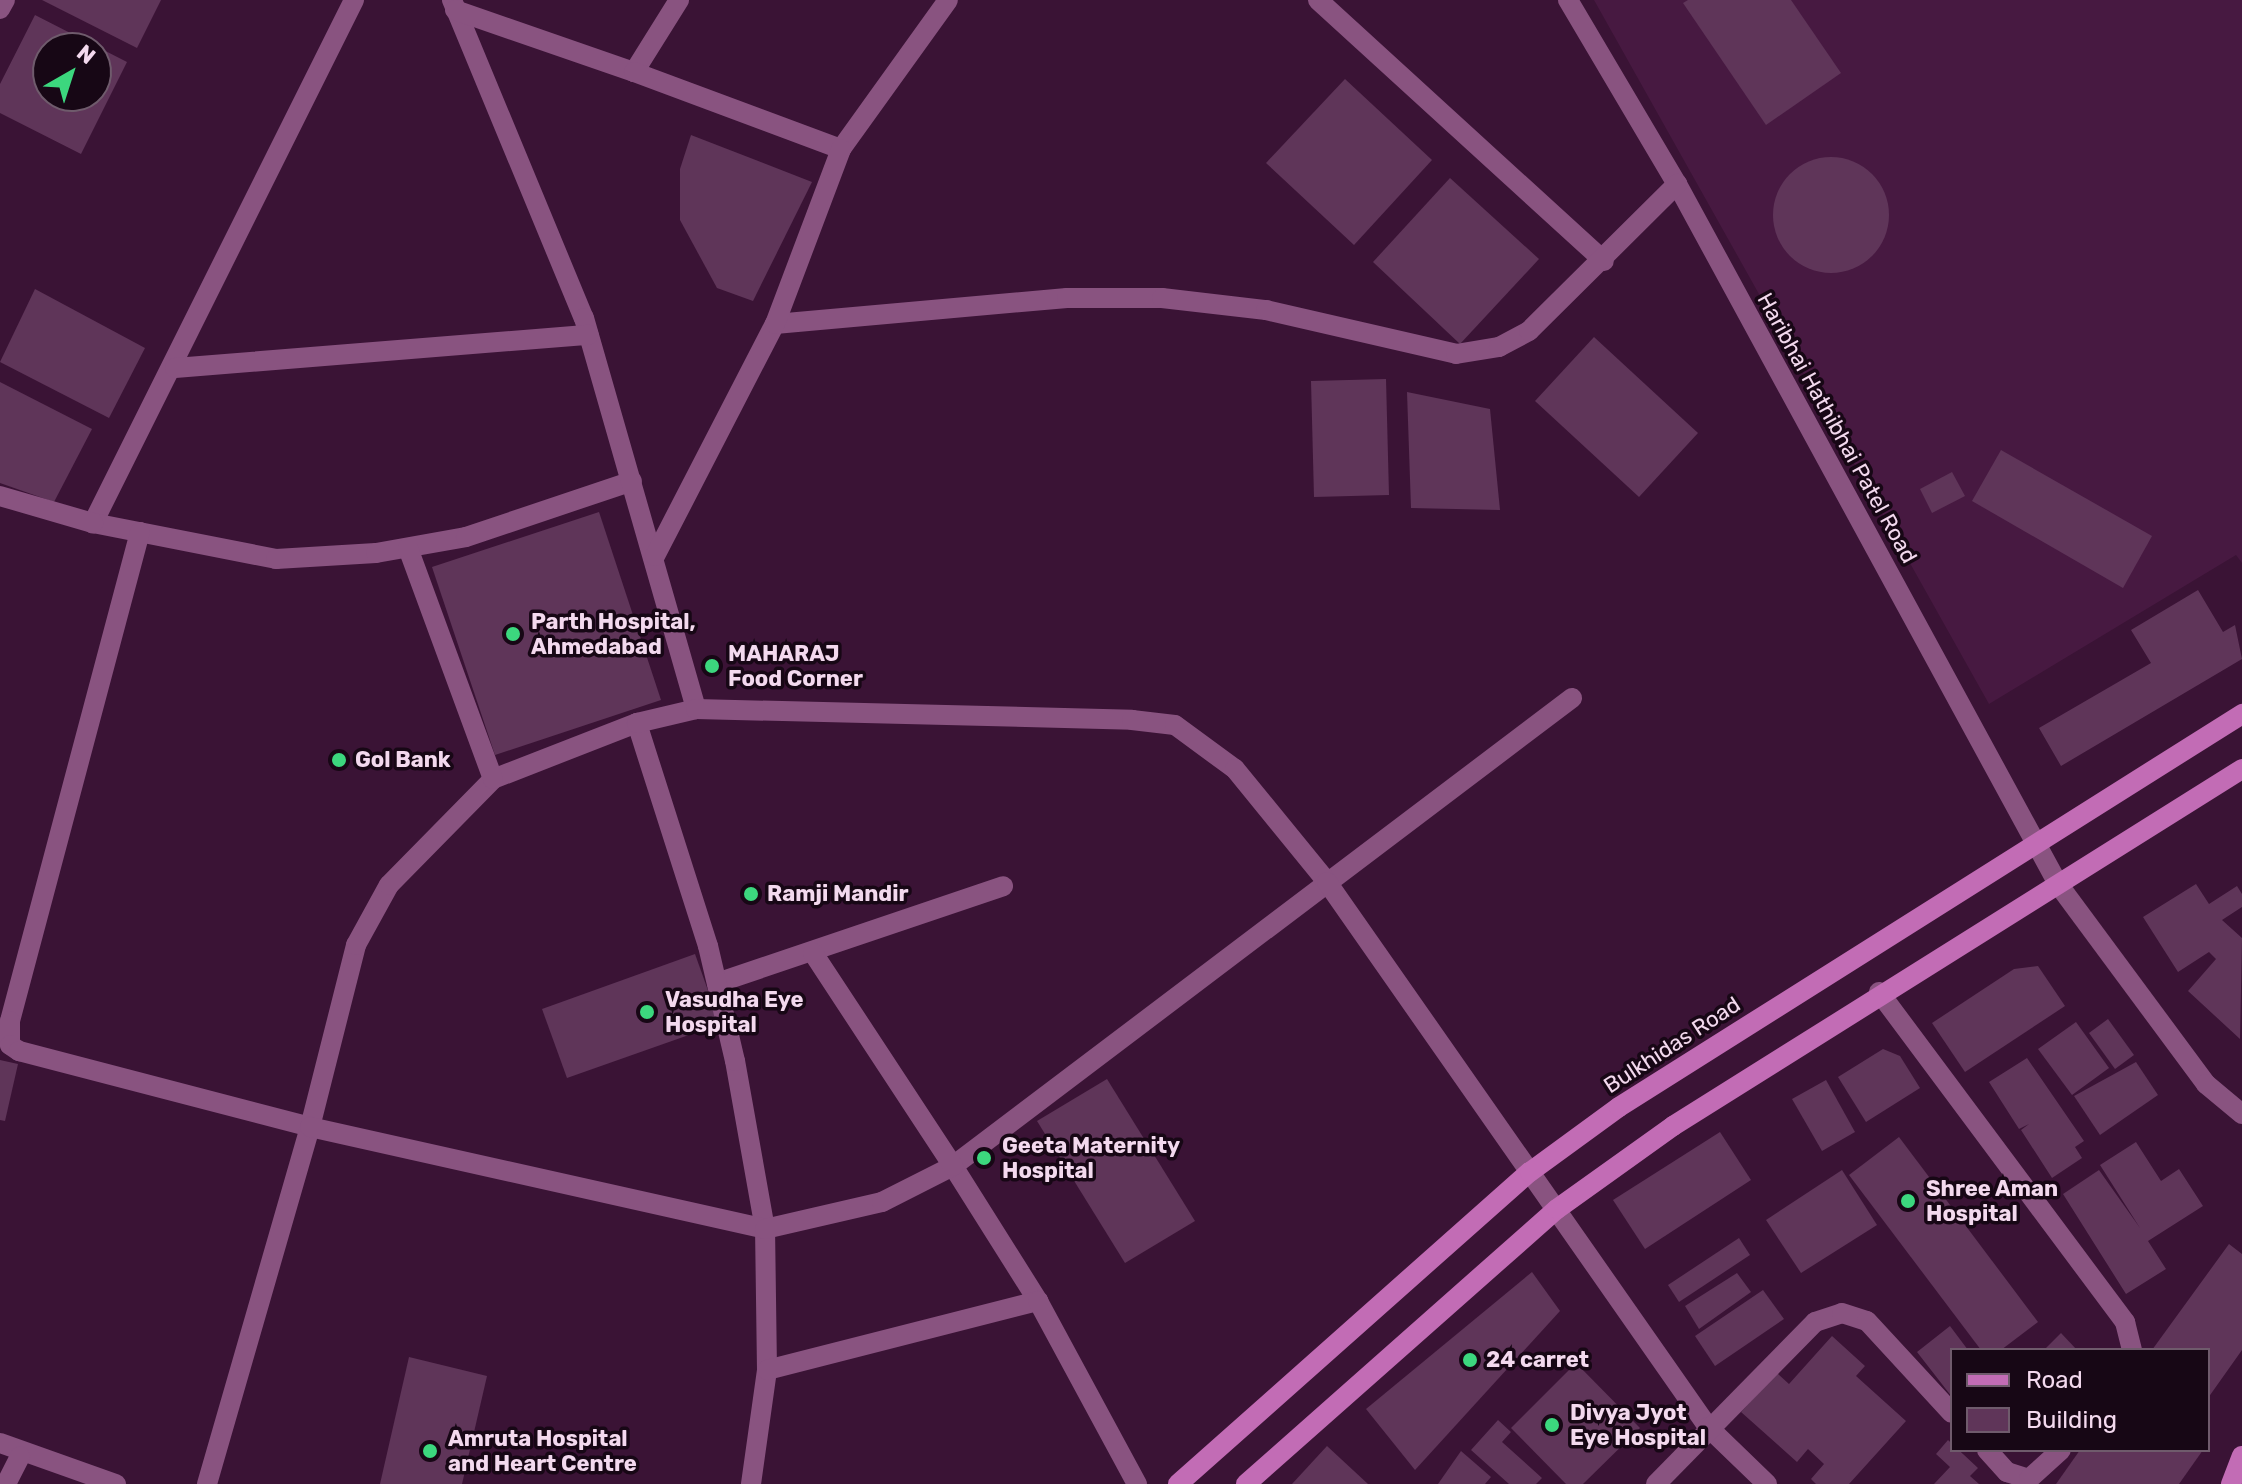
<!DOCTYPE html>
<style>
body{margin:0}
#map{position:relative;width:2242px;height:1484px;overflow:hidden;background:#3a1335;font-family:Rubik,sans-serif}
div>[style]{position:absolute}
.built>*{inset:0;background:#471941}
.building>*{inset:0;background:#5f3559}
.round{border-radius:50%}
.street>*{height:20px;margin:-10px;padding:0 10px;transform-origin:10px;border-radius:10px;background:#895380}
.secondary>*{height:20px;margin:-10px;padding:0 10px;transform-origin:10px;border-radius:10px;background:#c26cb5}
.dots>*{width:22px;height:22px;translate:-50% -50%;box-sizing:border-box;border:4px solid #170715;border-radius:50%}
span{translate:-50% -50%;white-space:nowrap;text-align:center;line-height:1.15;-webkit-text-stroke:7px #170715;paint-order:stroke}
.street-label{font-size:22px;color:#f3d9ee}
.poi-label{font-size:22px;color:#f3d9ee;font-weight:700}
.left{translate:0 -50%;text-align:left}
.legend{position:absolute;left:1950px;top:1348px;width:260px;height:104px;box-sizing:border-box;background:#170715;border:2px solid #6f5b6c;margin:0;padding:10px 14px;list-style:none;font-size:24px;color:#f3d9ee}
.legend li{display:flex;align-items:center;gap:16px;height:40px}
.legend b{width:40px;border:2px solid #6f5b6c}
.north{position:absolute;left:32px;top:32px;width:80px;height:80px;box-sizing:border-box;background:#170715;border:2px solid #6f5b6c;border-radius:50%;rotate:39deg;font-size:22px;font-weight:700;line-height:32px;text-align:center;color:#f3d9ee}
.north::after{content:'';display:block;margin:auto;width:28px;height:36px;background:#3cd77e;clip-path:polygon(50% 0,100% 100%,50% 72%,0 100%)}
</style>
<div id="map">
<div class="built">
<i style="clip-path:polygon(1594px 0,2242px 0,2242px 563px,2236px 555px,1989px 704px)"></i>
</div>
<div class="building">
<i style="clip-path:polygon(42px 0,161px 0,137px 48px)"></i>
<i style="clip-path:polygon(1688px 0,1791px 0,1841px 73px,1766px 125px,1683px 3px)"></i>
<i style="clip-path:polygon(evenodd,35px 15px,127px 62px,81px 154px,0 113px,0 84px,35px 15px,48px 48px,96px 48px,96px 96px,48px 96px,48px 48px)"></i>
<i style="clip-path:polygon(1345px 79px,1432px 160px,1354px 245px,1266px 163px)"></i>
<i style="clip-path:polygon(691px 135px,812px 182px,753px 301px,717px 288px,680px 220px,680px 169px)"></i>
<i class="round" style="left:1773px;top:157px;width:116px;height:116px"></i>
<i style="clip-path:polygon(1450px 178px,1539px 259px,1460px 344px,1373px 262px)"></i>
<i style="clip-path:polygon(35px 289px,145px 348px,109px 418px,0 362px)"></i>
<i style="clip-path:polygon(1594px 337px,1698px 433px,1639px 497px,1535px 401px)"></i>
<i style="clip-path:polygon(1386px 379px,1389px 495px,1314px 497px,1311px 381px)"></i>
<i style="clip-path:polygon(0 382px,92px 429px,54px 502px,0 483px)"></i>
<i style="clip-path:polygon(1407px 392px,1490px 409px,1500px 510px,1411px 508px)"></i>
<i style="clip-path:polygon(2001px 450px,2152px 536px,2123px 588px,1972px 501px)"></i>
<i style="clip-path:polygon(1952px 472px,1965px 496px,1932px 513px,1920px 489px)"></i>
<i style="clip-path:polygon(599px 512px,661px 700px,495px 755px,432px 567px)"></i>
<i style="clip-path:polygon(2198px 590px,2223px 632px,2235px 625px,2242px 659px,2061px 766px,2039px 728px,2151px 663px,2131px 630px)"></i>
<i style="clip-path:polygon(2196px 884px,2209px 904px,2237px 886px,2242px 894px,2242px 907px,2222px 920px,2242px 938px,2240px 1039px,2188px 991px,2216px 959px,2209px 952px,2178px 972px,2143px 917px)"></i>
<i style="clip-path:polygon(695px 954px,720px 1024px,567px 1078px,542px 1009px)"></i>
<i style="clip-path:polygon(2038px 966px,2065px 1006px,1965px 1072px,1932px 1023px,2014px 969px)"></i>
<i style="clip-path:polygon(2108px 1019px,2134px 1055px,2115px 1069px,2089px 1033px)"></i>
<i style="clip-path:polygon(2076px 1022px,2109px 1068px,2072px 1095px,2038px 1049px)"></i>
<i style="clip-path:polygon(1883px 1049px,1900px 1056px,1920px 1088px,1866px 1122px,1838px 1077px)"></i>
<i style="clip-path:polygon(2027px 1058px,2084px 1141px,2075px 1147px,2082px 1158px,2052px 1178px,2021px 1130px,2029px 1124px,2019px 1129px,1989px 1082px)"></i>
<i style="clip-path:polygon(0 1060px,18px 1064px,5px 1121px,0 1120px)"></i>
<i style="clip-path:polygon(2136px 1062px,2158px 1095px,2100px 1135px,2074px 1096px)"></i>
<i style="clip-path:polygon(1107px 1079px,1195px 1221px,1125px 1263px,1037px 1121px)"></i>
<i style="clip-path:polygon(1826px 1080px,1855px 1132px,1822px 1151px,1792px 1099px)"></i>
<i style="clip-path:polygon(1720px 1132px,1751px 1180px,1645px 1249px,1613px 1200px)"></i>
<i style="clip-path:polygon(1899px 1137px,2038px 1322px,2001px 1350px,1981px 1350px,1849px 1175px)"></i>
<i style="clip-path:polygon(2136px 1142px,2161px 1181px,2179px 1169px,2203px 1206px,2148px 1241px,2166px 1269px,2126px 1294px,2063px 1194px,2099px 1170px,2140px 1228px,2100px 1165px)"></i>
<i style="clip-path:polygon(1842px 1170px,1877px 1225px,1801px 1273px,1766px 1220px)"></i>
<i style="clip-path:polygon(1739px 1238px,1750px 1255px,1679px 1302px,1668px 1285px)"></i>
<i style="clip-path:polygon(2229px 1244px,2242px 1254px,2242px 1350px,2208px 1398px,2208px 1350px,2152px 1350px)"></i>
<i style="clip-path:polygon(1532px 1272px,1560px 1311px,1415px 1470px,1366px 1409px)"></i>
<i style="clip-path:polygon(1737px 1273px,1751px 1292px,1699px 1329px,1685px 1306px)"></i>
<i style="clip-path:polygon(1763px 1290px,1784px 1319px,1715px 1366px,1695px 1336px)"></i>
<i style="clip-path:polygon(1950px 1326px,1968px 1350px,1952px 1350px,1952px 1397px,1917px 1352px)"></i>
<i style="clip-path:polygon(2061px 1333px,2077px 1350px,2044px 1350px)"></i>
<i style="clip-path:polygon(1832px 1336px,1865px 1366px,1856px 1376px,1906px 1421px,1849px 1484px,1816px 1484px,1811px 1479px,1824px 1464px,1808px 1449px,1797px 1462px,1741px 1412px,1777px 1373px,1789px 1384px)"></i>
<i style="clip-path:polygon(409px 1357px,487px 1376px,462px 1484px,380px 1484px)"></i>
<i style="clip-path:polygon(1576px 1363px,1640px 1428px,1583px 1484px,1566px 1484px,1511px 1428px)"></i>
<i style="clip-path:polygon(1498px 1420px,1511px 1432px,1502px 1442px,1542px 1478px,1536px 1484px,1509px 1484px,1471px 1450px)"></i>
<i style="clip-path:polygon(1948px 1440px,1978px 1468px,1970px 1476px,1979px 1484px,1934px 1484px,1950px 1467px,1936px 1454px)"></i>
<i style="clip-path:polygon(1327px 1446px,1368px 1484px,1292px 1484px)"></i>
<i style="clip-path:polygon(2080px 1450px,2203px 1450px,2179px 1484px,2056px 1484px)"></i>
<i style="clip-path:polygon(1461px 1451px,1491px 1477px,1485px 1484px,1438px 1484px)"></i>
</div>
<div class="street">
<i style="left:354px;top:0;width:585px;rotate:116.52deg"></i>
<i style="left:93px;top:523px;width:187px;rotate:11.1deg"></i>
<i style="left:276px;top:559px;width:100px;rotate:-3.4deg"></i>
<i style="left:376px;top:553px;width:91px;rotate:-10.1deg"></i>
<i style="left:466px;top:537px;width:175px;rotate:-18.6deg"></i>
<i style="left:452px;top:0;width:344px;rotate:67.5deg"></i>
<i style="left:584px;top:318px;width:407px;rotate:74deg"></i>
<i style="left:1318px;top:0;width:387px;rotate:42.4deg"></i>
<i style="left:1568px;top:0;width:214px;rotate:59.4deg"></i>
<i style="left:1677px;top:184px;width:797px;rotate:61.44deg"></i>
<i style="left:2058px;top:884px;width:249px;rotate:53.5deg"></i>
<i style="left:2206px;top:1084px;width:47px;rotate:39.8deg"></i>
<i style="left:0;top:9px;width:10px;rotate:-61deg"></i>
<i style="left:455px;top:10px;width:189px;rotate:19.1deg"></i>
<i style="left:634px;top:72px;width:85px;rotate:-58deg"></i>
<i style="left:634px;top:72px;width:221px;rotate:20.4deg"></i>
<i style="left:841px;top:149px;width:183px;rotate:-54.3deg"></i>
<i style="left:775px;top:324px;width:293px;rotate:-5.1deg"></i>
<i style="left:1067px;top:298px;width:95px"></i>
<i style="left:1162px;top:298px;width:105px;rotate:6.6deg"></i>
<i style="left:1266px;top:310px;width:195px;rotate:13deg"></i>
<i style="left:1456px;top:354px;width:44px;rotate:-9.2deg"></i>
<i style="left:1499px;top:347px;width:34px;rotate:-28deg"></i>
<i style="left:1529px;top:331px;width:209px;rotate:-44.8deg"></i>
<i style="left:175px;top:368px;width:415px;rotate:-4.6deg"></i>
<i style="left:0;top:496px;width:97px;rotate:16.2deg"></i>
<i style="left:140px;top:532px;width:506px;rotate:104.89deg"></i>
<i style="left:10px;top:1021px;width:24px;rotate:90deg"></i>
<i style="left:10px;top:1045px;width:11px;rotate:34deg"></i>
<i style="left:19px;top:1051px;width:301px;rotate:14.6deg"></i>
<i style="left:310px;top:1127px;width:188px;rotate:-75.8deg"></i>
<i style="left:356px;top:945px;width:68px;rotate:-61.2deg"></i>
<i style="left:389px;top:885px;width:148px;rotate:-45.5deg"></i>
<i style="left:493px;top:779px;width:155px;rotate:-21.3deg"></i>
<i style="left:408px;top:548px;width:246px;rotate:69.8deg"></i>
<i style="left:655px;top:556px;width:261px;rotate:-62.7deg"></i>
<i style="left:775px;top:324px;width:187px;rotate:-69.3deg"></i>
<i style="left:717px;top:983px;width:302px;rotate:-18.7deg"></i>
<i style="left:1879px;top:992px;width:412px;rotate:53.3deg"></i>
<i style="left:2125px;top:1322px;width:29px;rotate:76deg"></i>
<i style="left:1038px;top:1301px;width:160px;rotate:-122.2deg"></i>
<i style="left:953px;top:1166px;width:776px;rotate:-37.09deg"></i>
<i style="left:767px;top:1370px;width:141px;rotate:-90.8deg"></i>
<i style="left:765px;top:1229px;width:171px;rotate:-100.1deg"></i>
<i style="left:735px;top:1061px;width:118px;rotate:-103.2deg"></i>
<i style="left:708px;top:946px;width:234px;rotate:-107.7deg"></i>
<i style="left:637px;top:723px;width:61px;rotate:-13.3deg"></i>
<i style="left:696px;top:709px;width:436px;rotate:1.4deg"></i>
<i style="left:1132px;top:720px;width:43px;rotate:6.6deg"></i>
<i style="left:1175px;top:725px;width:74px;rotate:36.3deg"></i>
<i style="left:1235px;top:769px;width:146px;rotate:50.8deg"></i>
<i style="left:1327px;top:882px;width:665px;rotate:55.04deg"></i>
<i style="left:1708px;top:1427px;width:82px;rotate:44deg"></i>
<i style="left:0;top:1443px;width:123px;rotate:19.5deg"></i>
<i style="left:1987px;top:1450px;width:30px;rotate:48deg"></i>
<i style="left:2007px;top:1472px;width:23px;rotate:18deg"></i>
<i style="left:2029px;top:1479px;width:43px;rotate:-42.2deg"></i>
<i style="left:6px;top:1484px;width:31px;rotate:-63deg"></i>
<i style="left:207px;top:1484px;width:372px;rotate:-73.9deg"></i>
<i style="left:310px;top:1127px;width:466px;rotate:12.6deg"></i>
<i style="left:765px;top:1229px;width:120px;rotate:-13deg"></i>
<i style="left:882px;top:1202px;width:80px;rotate:-26.9deg"></i>
<i style="left:953px;top:1166px;width:255px;rotate:-123.3deg"></i>
<i style="left:751px;top:1484px;width:115px;rotate:-82deg"></i>
<i style="left:767px;top:1370px;width:280px;rotate:-14.3deg"></i>
<i style="left:1038px;top:1301px;width:208px;rotate:61.6deg"></i>
<i style="left:1656px;top:1484px;width:227px;rotate:-45.5deg"></i>
<i style="left:1815px;top:1322px;width:28px;rotate:-18deg"></i>
<i style="left:1842px;top:1313px;width:26px;rotate:18deg"></i>
<i style="left:1867px;top:1321px;width:125px;rotate:47.3deg"></i>
</div>
<div class="secondary">
<i style="left:1178px;top:1484px;width:470px;rotate:-41.6deg"></i>
<i style="left:1530px;top:1172px;width:110px;rotate:-36.1deg"></i>
<i style="left:1619px;top:1107px;width:737px;rotate:-32.24deg"></i>
<i style="left:1246px;top:1484px;width:415px;rotate:-41.5deg"></i>
<i style="left:1557px;top:1209px;width:143px;rotate:-35.6deg"></i>
<i style="left:1673px;top:1126px;width:672px;rotate:-32.1deg"></i>
<i style="left:2231px;top:1484px;width:30px;rotate:-69deg"></i>
</div>
<div class="dots">
<i style="left:513px;top:634px;background:#3cd77e"></i>
<i style="left:712px;top:666px;background:#3cd77e"></i>
<i style="left:339px;top:760px;background:#3cd77e"></i>
<i style="left:751px;top:894px;background:#3cd77e"></i>
<i style="left:647px;top:1012px;background:#3cd77e"></i>
<i style="left:984px;top:1158px;background:#3cd77e"></i>
<i style="left:1908px;top:1201px;background:#3cd77e"></i>
<i style="left:1470px;top:1360px;background:#3cd77e"></i>
<i style="left:1552px;top:1425px;background:#3cd77e"></i>
<i style="left:430px;top:1451px;background:#3cd77e"></i>
</div>
<div class="street-label">
<span style="left:1837px;top:428px;rotate:61deg">Haribhai Hathibhai Patel Road</span>
<span style="left:1672px;top:1045px;rotate:-33deg">Bulkhidas Road</span>
</div>
<div class="poi-label">
<span class="left" style="left:531px;top:634px">Parth Hospital,<br>Ahmedabad</span>
<span class="left" style="left:728px;top:666px">MAHARAJ<br>Food Corner</span>
<span class="left" style="left:355px;top:760px">Gol Bank</span>
<span class="left" style="left:767px;top:894px">Ramji Mandir</span>
<span class="left" style="left:665px;top:1012px">Vasudha Eye<br>Hospital</span>
<span class="left" style="left:1002px;top:1158px">Geeta Maternity<br>Hospital</span>
<span class="left" style="left:1926px;top:1201px">Shree Aman<br>Hospital</span>
<span class="left" style="left:1486px;top:1360px">24 carret</span>
<span class="left" style="left:1570px;top:1425px">Divya Jyot<br>Eye Hospital</span>
<span class="left" style="left:448px;top:1451px">Amruta Hospital<br>and Heart Centre</span>
</div>
<ul class="legend">
<li><b style="height:10px;background:#c26cb5"></b>Road</li>
<li><b style="height:22px;background:#5f3559"></b>Building</li>
</ul>
<div class="north">N</div>
</div>
